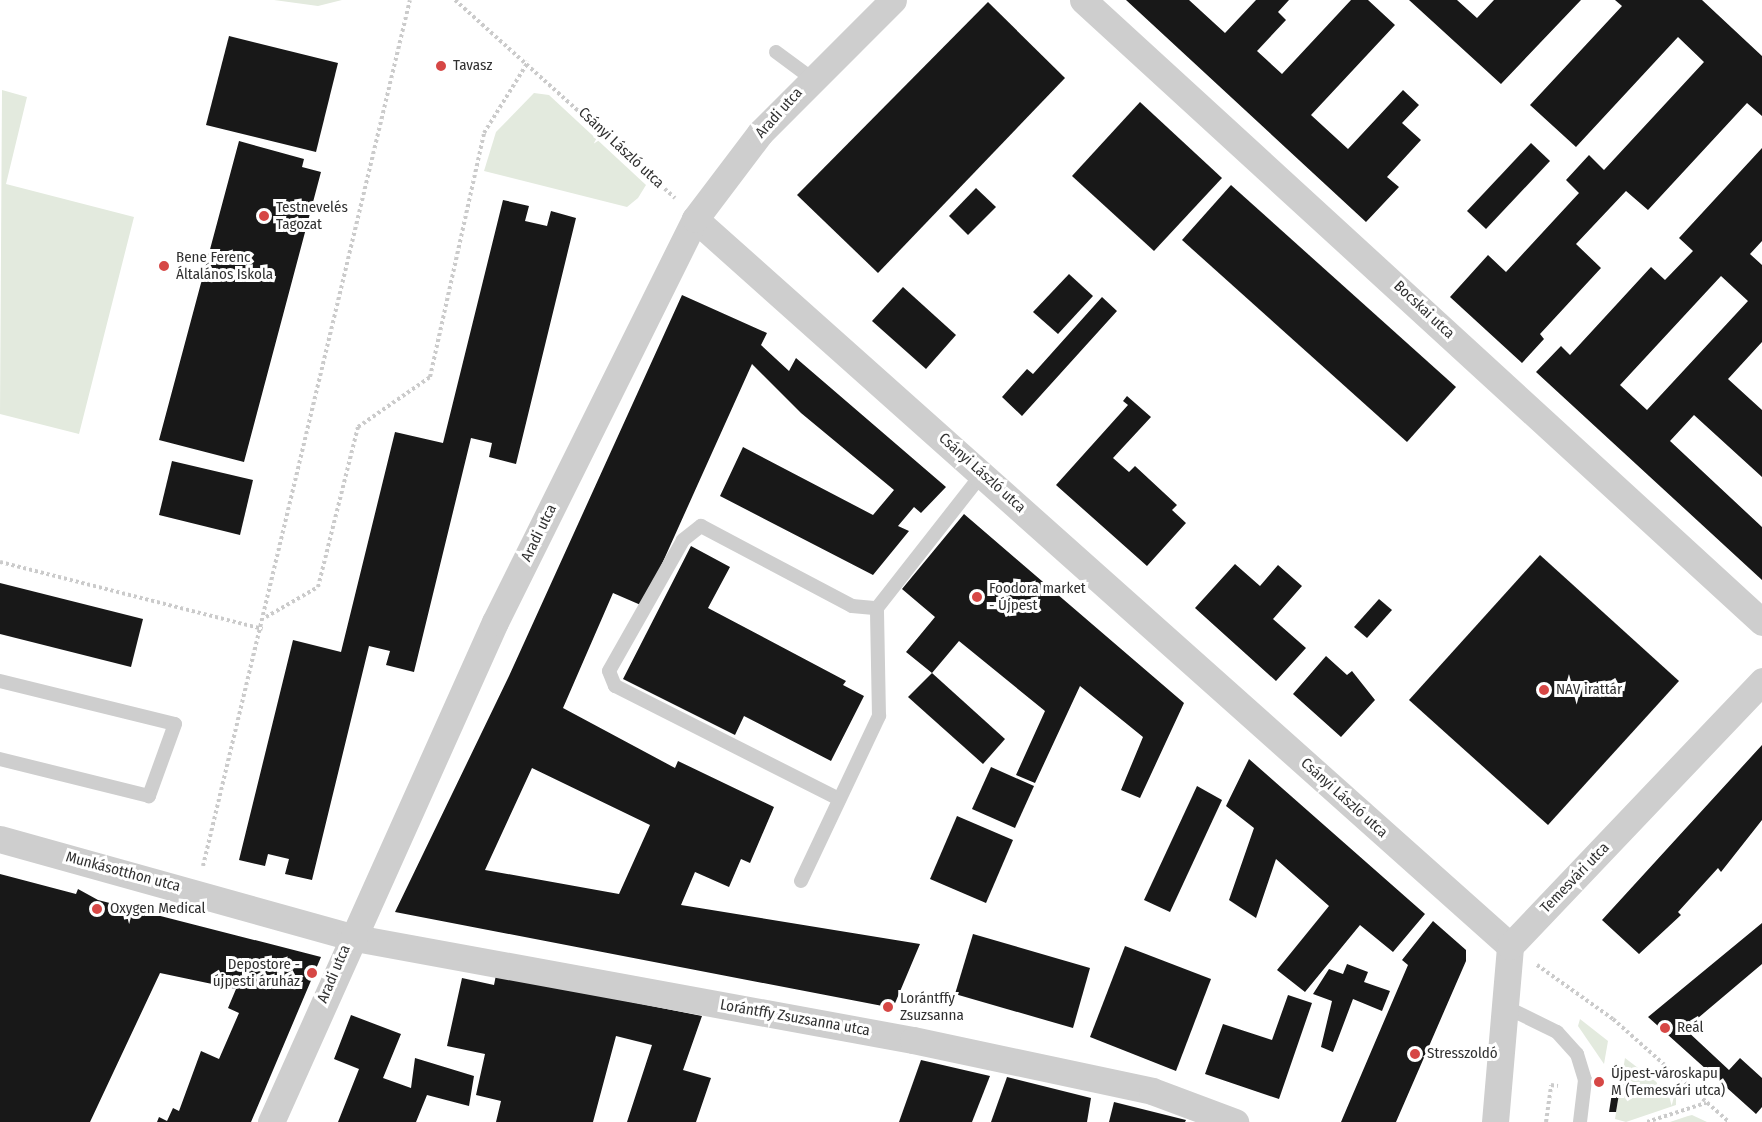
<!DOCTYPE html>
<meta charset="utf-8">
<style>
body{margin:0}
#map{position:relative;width:1762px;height:1122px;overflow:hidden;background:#fff;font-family:"Fira Sans Condensed",sans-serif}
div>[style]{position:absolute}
.green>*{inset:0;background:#e3eade}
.building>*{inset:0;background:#181818}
.path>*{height:4px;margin-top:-2px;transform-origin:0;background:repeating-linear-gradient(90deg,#cbcbcb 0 3px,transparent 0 6px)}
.service>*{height:14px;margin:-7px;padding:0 7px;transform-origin:7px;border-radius:7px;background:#cecece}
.minor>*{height:27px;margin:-13.5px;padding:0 13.5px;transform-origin:13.5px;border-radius:13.5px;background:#cecece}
.dots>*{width:16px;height:16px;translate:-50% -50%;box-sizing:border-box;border:3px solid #fff;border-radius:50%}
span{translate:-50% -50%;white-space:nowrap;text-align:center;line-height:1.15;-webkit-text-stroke:6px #fff;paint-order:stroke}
.poi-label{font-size:15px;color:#313131}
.left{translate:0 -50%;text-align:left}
.right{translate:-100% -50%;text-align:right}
.street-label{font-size:15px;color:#313131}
</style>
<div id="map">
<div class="green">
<i style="clip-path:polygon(274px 0,342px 0,318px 6px)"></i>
<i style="clip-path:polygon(2px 90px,27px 97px,6px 184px,134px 217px,79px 434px,0 414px)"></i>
<i style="clip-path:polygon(534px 93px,549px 95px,646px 185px,638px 198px,627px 207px,484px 171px,496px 132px)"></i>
<i style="clip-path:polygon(1580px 1019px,1608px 1041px,1604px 1064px,1578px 1026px)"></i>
<i style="clip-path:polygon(1625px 1058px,1676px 1097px,1676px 1105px,1626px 1122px,1615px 1119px)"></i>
<i style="clip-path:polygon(1692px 1115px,1707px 1122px,1670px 1122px,1688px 1116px)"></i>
</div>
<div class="building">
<i style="clip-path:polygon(1126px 0,1189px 0,1225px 33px,1256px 0,1289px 0,1278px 12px,1286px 20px,1257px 51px,1282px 74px,1351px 0,1368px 0,1395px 25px,1311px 115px,1348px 149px,1403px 90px,1419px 105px,1402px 123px,1421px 140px,1387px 177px,1399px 187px,1366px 222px)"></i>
<i style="clip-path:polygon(1409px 0,1457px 0,1477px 18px,1494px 0,1581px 0,1501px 84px)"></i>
<i style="clip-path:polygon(1615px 0,1702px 0,1762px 56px,1762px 116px,1747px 103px,1648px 210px,1626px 191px,1576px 244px,1601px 268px,1540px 334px,1544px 339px,1522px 363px,1450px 297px,1488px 255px,1506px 272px,1579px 193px,1566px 180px,1589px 155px,1604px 170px,1704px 62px,1678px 37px,1576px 147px,1530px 105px,1622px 6px)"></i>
<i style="clip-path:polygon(988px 2px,1065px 78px,878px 273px,797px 195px)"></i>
<i style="clip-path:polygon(229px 36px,338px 63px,316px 152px,206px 125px)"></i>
<i style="clip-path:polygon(1140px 102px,1222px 178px,1154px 251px,1072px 176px)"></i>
<i style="clip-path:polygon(239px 141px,304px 159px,302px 167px,321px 172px,244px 462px,159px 440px)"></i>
<i style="clip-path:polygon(1531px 143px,1550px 161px,1486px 229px,1467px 211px)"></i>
<i style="clip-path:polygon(evenodd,1762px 148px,1762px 241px,1750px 254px,1762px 265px,1762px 342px,1728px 379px,1762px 410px,1762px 477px,1694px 415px,1670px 441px,1762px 527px,1762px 580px,1536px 372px,1561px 346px,1570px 355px,1651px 267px,1665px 280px,1693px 251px,1679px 238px,1762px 148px,1721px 276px,1748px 301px,1647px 410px,1620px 385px,1721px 276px)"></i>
<i style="clip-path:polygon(1231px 185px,1456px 387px,1407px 442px,1182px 240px)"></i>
<i style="clip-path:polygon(976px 188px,996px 207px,968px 235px,949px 216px)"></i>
<i style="clip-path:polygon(503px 200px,529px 206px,525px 221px,547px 226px,551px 211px,576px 218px,516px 464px,489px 457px,492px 443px,471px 438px,414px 672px,386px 665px,390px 651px,369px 646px,312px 880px,285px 874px,289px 859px,268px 854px,265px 866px,239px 860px,293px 640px,341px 652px,395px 432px,443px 443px)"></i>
<i style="clip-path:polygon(1069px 274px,1093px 296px,1058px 334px,1033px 312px)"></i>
<i style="clip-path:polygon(903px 287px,956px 335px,926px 369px,872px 321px)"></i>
<i style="clip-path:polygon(evenodd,682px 295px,767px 333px,761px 345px,789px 371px,796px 358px,946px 487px,921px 513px,914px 507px,898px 526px,909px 531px,873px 575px,720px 496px,743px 447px,873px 515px,894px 490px,801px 413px,752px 364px,643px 606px,613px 593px,563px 708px,675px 768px,678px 761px,774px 807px,750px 863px,741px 859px,729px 887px,695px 872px,681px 905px,920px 944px,893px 1008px,395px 912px,509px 676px,682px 295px,532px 768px,650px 825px,619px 894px,485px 870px,532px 768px)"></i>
<i style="clip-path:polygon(1102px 297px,1117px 311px,1022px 416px,1002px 397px,1027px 369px,1033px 374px)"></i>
<i style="clip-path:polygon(1127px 396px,1151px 417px,1113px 458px,1129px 472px,1135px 466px,1177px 505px,1172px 510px,1186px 523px,1147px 566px,1056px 485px,1128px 405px,1123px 401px)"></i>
<i style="clip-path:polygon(172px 461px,253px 480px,240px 535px,159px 515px)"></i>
<i style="clip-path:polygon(964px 514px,1184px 703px,1140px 798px,1121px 790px,1143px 737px,1080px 686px,1035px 783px,1016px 775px,1045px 711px,959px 641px,932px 673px,906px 652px,935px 617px,902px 589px)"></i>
<i style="clip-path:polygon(691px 546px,730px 567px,708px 608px,846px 681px,843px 685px,864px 696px,831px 761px,744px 716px,735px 735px,623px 679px)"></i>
<i style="clip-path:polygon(1540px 555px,1679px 681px,1548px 825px,1409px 700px)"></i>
<i style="clip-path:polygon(1235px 564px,1260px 586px,1278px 565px,1302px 586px,1273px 619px,1306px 648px,1276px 681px,1195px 608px)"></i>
<i style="clip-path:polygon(0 583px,143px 619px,131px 667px,0 634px)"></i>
<i style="clip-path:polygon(1379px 599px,1392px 610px,1367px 638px,1354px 627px)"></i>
<i style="clip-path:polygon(1326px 656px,1347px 675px,1352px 671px,1375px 700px,1341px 737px,1293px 694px)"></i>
<i style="clip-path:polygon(932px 673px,1005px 739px,983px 764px,908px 697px)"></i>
<i style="clip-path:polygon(1762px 745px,1762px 820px,1721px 872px,1718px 868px,1678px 912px,1681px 915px,1639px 954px,1602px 920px)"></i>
<i style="clip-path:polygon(1249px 759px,1425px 914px,1393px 952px,1360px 925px,1305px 992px,1277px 970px,1329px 906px,1276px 859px,1256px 918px,1229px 900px,1254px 828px,1226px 806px)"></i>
<i style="clip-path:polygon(991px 767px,1034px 786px,1015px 828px,972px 809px)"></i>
<i style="clip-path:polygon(1197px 786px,1222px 800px,1170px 912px,1144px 900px)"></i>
<i style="clip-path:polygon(957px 816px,1013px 840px,986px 903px,930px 879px)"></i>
<i style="clip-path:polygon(0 874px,76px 894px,78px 889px,98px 900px,321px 957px,251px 1122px,157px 1122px,159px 1117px,167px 1121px,173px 1108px,179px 1111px,201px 1051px,219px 1059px,239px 1013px,228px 1008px,236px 989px,160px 973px,90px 1122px,0 1122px)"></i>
<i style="clip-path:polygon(1433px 921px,1466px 950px,1466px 961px,1396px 1122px,1341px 1122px,1408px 965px,1402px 960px)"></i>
<i style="clip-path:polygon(1762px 923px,1762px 964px,1685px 1029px,1729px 1070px,1740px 1058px,1762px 1078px,1762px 1107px,1756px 1114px,1648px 1017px)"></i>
<i style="clip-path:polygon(973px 934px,1090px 968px,1073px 1028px,955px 994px)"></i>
<i style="clip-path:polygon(1125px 946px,1211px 979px,1176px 1071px,1090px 1037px)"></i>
<i style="clip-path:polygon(1347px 964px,1368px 972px,1364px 982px,1390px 991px,1382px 1011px,1353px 999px,1333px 1052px,1321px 1047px,1332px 1001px,1313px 994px,1329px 969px,1343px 974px)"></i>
<i style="clip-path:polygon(496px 975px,702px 1016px,683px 1070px,711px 1078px,696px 1122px,627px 1122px,652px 1045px,616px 1036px,593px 1122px,496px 1122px,501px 1101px,476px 1095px,485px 1054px,447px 1046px,462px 978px,494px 985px)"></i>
<i style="clip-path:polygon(1288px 995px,1312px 1003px,1279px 1099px,1205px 1074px,1223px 1024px,1272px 1040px)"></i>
<i style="clip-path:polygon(351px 1015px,401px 1034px,383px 1078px,411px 1088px,415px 1058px,474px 1076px,469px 1106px,427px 1095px,416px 1122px,338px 1122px,359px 1069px,334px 1059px)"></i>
<i style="clip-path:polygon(921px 1060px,990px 1076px,972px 1122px,899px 1122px)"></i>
<i style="clip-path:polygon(1007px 1077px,1091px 1098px,1087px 1122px,991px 1122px)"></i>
<i style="clip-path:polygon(1612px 1093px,1619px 1094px,1616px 1112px,1609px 1112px)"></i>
<i style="clip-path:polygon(1114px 1102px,1186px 1120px,1185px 1122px,1109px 1122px)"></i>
</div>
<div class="path">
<i style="left:455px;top:0;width:296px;rotate:42deg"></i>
<i style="left:0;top:562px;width:271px;rotate:14.3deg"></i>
<i style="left:266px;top:617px;width:60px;rotate:-30deg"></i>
<i style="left:318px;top:587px;width:165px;rotate:-76deg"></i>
<i style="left:358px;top:427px;width:88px;rotate:-34.8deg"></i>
<i style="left:430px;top:377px;width:250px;rotate:-77.5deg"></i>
<i style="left:484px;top:133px;width:84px;rotate:-58.2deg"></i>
<i style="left:203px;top:866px;width:890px;rotate:-76.56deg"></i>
<i style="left:1537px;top:965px;width:93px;rotate:35.4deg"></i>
<i style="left:1613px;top:1019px;width:155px;rotate:41.6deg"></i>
<i style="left:1546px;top:1122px;width:37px;rotate:-82deg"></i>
<i style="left:1551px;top:1085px;width:7px;rotate:8deg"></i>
<i style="left:1647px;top:1122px;width:62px;rotate:-17.9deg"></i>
</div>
<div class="service">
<i style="left:776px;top:52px;width:44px;rotate:36.6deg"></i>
<i style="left:0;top:681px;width:180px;rotate:13.8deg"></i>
<i style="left:175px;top:724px;width:77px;rotate:109.9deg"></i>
<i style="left:149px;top:796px;width:154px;rotate:-166.1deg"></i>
<i style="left:839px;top:799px;width:251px;rotate:-153.2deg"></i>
<i style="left:615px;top:686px;width:16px;rotate:-112deg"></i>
<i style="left:609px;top:671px;width:150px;rotate:-60.5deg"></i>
<i style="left:683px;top:540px;width:23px;rotate:-38deg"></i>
<i style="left:701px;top:526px;width:171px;rotate:27.9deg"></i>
<i style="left:852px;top:606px;width:25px;rotate:5deg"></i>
<i style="left:801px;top:881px;width:183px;rotate:-64.7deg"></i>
<i style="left:879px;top:716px;width:108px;rotate:-91.1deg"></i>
<i style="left:877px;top:608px;width:172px;rotate:-51.9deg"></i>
<i style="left:1508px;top:1008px;width:55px;rotate:26.1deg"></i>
<i style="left:1557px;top:1032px;width:30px;rotate:48deg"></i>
<i style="left:1577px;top:1054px;width:27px;rotate:73deg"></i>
<i style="left:1585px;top:1080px;width:42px;rotate:96.8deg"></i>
</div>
<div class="minor">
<i style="left:1083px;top:0;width:921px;rotate:42.49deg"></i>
<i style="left:695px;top:219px;width:1092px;rotate:41.73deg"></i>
<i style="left:0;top:839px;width:363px;rotate:15.6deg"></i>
<i style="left:350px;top:937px;width:572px;rotate:10.37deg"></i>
<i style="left:913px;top:1040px;width:244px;rotate:12deg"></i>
<i style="left:1152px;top:1091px;width:89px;rotate:20.5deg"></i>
<i style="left:271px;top:1122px;width:548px;rotate:-65.87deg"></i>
<i style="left:495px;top:622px;width:450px;rotate:-63.6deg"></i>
<i style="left:695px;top:219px;width:108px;rotate:-52.9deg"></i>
<i style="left:760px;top:133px;width:188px;rotate:-45deg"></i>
<i style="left:1495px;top:1122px;width:177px;rotate:-85.1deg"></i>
<i style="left:1510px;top:946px;width:366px;rotate:-46.4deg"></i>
</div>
<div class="dots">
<i style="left:441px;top:66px;background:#d64745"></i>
<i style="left:264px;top:216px;background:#d64745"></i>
<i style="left:164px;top:266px;background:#d64745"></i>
<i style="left:977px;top:597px;background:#d64745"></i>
<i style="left:1544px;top:690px;background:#d64745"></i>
<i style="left:97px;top:909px;background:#d64745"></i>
<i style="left:312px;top:973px;background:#d64745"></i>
<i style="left:888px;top:1007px;background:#d64745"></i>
<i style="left:1665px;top:1028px;background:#d64745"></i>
<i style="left:1415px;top:1054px;background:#d64745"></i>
<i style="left:1599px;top:1082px;background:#d64745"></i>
</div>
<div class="poi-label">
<span class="left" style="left:453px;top:66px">Tavasz</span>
<span class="left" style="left:276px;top:216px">Testnevelés<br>Tagozat</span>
<span class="left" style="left:176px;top:266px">Bene Ferenc<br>Általános Iskola</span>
<span class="left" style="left:989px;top:597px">Foodora market<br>- Újpest</span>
<span class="left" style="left:1556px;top:690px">NAV irattár</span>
<span class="left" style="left:110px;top:909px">Oxygen Medical</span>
<span class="right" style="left:300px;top:973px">Depostore -<br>újpesti áruház</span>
<span class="left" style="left:900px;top:1007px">Lorántffy<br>Zsuzsanna</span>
<span class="left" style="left:1677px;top:1028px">Reál</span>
<span class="left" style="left:1427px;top:1054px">Stresszoldó</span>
<span class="left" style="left:1611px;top:1082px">Újpest-városkapu<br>M (Temesvári utca)</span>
</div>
<div class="street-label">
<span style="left:779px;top:113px;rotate:-48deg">Aradi utca</span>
<span style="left:621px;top:148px;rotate:43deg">Csányi László utca</span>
<span style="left:1424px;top:310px;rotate:43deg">Bocskai utca</span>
<span style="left:982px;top:473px;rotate:42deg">Csányi László utca</span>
<span style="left:539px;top:533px;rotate:-64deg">Aradi utca</span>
<span style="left:1344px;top:798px;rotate:42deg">Csányi László utca</span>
<span style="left:123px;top:872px;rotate:15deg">Munkásotthon utca</span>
<span style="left:1575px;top:878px;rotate:-46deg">Temesvári utca</span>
<span style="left:334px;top:974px;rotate:-67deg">Aradi utca</span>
<span style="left:795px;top:1018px;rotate:10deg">Lorántffy Zsuzsanna utca</span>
</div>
</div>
